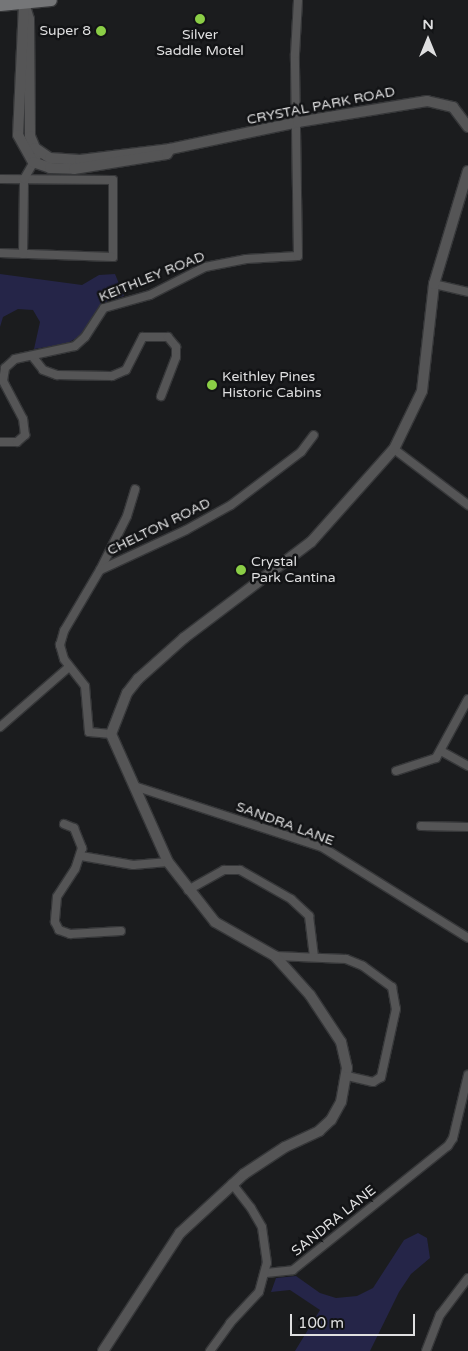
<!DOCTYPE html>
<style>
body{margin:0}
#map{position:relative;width:468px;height:1351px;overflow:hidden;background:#1b1c1e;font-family:"Varela Round",sans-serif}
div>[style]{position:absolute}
.green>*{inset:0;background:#252548}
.roads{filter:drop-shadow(1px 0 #363739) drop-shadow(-1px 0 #363739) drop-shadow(0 1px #363739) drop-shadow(0 -1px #363739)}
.minor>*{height:8px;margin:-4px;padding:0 4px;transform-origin:4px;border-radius:4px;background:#555556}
.tertiary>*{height:10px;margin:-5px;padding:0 5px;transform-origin:5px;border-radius:5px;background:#555556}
.secondary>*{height:11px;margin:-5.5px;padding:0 5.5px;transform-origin:5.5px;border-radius:5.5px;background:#757678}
.dots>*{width:14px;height:14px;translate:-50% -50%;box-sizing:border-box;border:2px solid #121315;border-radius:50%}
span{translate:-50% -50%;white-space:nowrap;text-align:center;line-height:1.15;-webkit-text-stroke:5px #121315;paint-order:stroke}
.poi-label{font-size:14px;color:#dfdfe0}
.right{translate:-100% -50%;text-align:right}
.left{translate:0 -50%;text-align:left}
.street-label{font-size:14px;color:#dfdfe0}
.north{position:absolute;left:403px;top:15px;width:50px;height:50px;-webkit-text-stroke:4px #121315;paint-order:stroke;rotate:0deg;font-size:14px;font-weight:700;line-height:20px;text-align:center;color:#dfdfe0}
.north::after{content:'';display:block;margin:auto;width:18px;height:22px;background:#dfdfe0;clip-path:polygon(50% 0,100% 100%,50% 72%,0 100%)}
.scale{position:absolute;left:290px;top:1314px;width:125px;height:22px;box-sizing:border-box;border:2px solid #dfdfe0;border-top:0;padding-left:6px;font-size:15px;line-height:18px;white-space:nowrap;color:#dfdfe0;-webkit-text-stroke:4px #121315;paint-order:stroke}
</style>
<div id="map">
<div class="green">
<i style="clip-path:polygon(0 274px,82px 285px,99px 275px,115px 274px,124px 296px,107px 301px,80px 336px,66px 344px,34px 349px,40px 322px,33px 310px,18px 309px,3px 317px,0 327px)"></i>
<i style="clip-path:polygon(418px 1233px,427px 1238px,430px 1258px,411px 1274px,399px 1292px,370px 1351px,295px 1351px,320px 1310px,290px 1290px,271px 1292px,276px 1278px,296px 1276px,320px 1293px,336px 1298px,357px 1296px,373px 1288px,404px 1240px)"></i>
</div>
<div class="roads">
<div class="minor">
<i style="left:0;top:179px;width:113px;rotate:0.5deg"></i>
<i style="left:113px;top:180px;width:77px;rotate:90deg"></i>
<i style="left:113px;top:257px;width:113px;rotate:-178deg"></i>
<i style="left:23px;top:254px;width:75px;rotate:-89.2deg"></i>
<i style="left:24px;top:179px;width:30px;rotate:-60deg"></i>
<i style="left:434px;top:284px;width:35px;rotate:13deg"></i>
<i style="left:33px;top:357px;width:16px;rotate:52deg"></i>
<i style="left:43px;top:370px;width:15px;rotate:20deg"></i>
<i style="left:57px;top:375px;width:55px;rotate:1deg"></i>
<i style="left:112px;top:376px;width:15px;rotate:-23deg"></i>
<i style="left:126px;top:370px;width:37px;rotate:-63deg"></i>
<i style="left:143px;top:337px;width:25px"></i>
<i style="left:168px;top:337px;width:13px;rotate:51deg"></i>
<i style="left:176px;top:347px;width:10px;rotate:90deg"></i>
<i style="left:176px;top:357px;width:42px;rotate:111deg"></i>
<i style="left:0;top:442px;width:17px"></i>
<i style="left:17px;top:442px;width:11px;rotate:-41deg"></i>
<i style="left:25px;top:435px;width:16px;rotate:-97deg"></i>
<i style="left:23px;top:419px;width:43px;rotate:-117.8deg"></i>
<i style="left:3px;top:381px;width:13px;rotate:-81deg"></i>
<i style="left:5px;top:368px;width:13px;rotate:-42deg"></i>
<i style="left:15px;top:359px;width:61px;rotate:-12.2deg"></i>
<i style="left:75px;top:346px;width:13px;rotate:-42deg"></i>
<i style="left:85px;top:337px;width:35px;rotate:-57deg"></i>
<i style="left:104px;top:308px;width:48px;rotate:-15.8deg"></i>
<i style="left:150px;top:295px;width:62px;rotate:-27deg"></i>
<i style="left:205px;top:267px;width:42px;rotate:-11deg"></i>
<i style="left:246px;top:259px;width:52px;rotate:-3.3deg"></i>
<i style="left:298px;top:256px;width:202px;rotate:-90.9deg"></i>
<i style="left:295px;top:54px;width:54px;rotate:-86.8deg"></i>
<i style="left:394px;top:449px;width:93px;rotate:37.1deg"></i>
<i style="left:100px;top:570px;width:60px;rotate:-63.4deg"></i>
<i style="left:127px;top:516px;width:28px;rotate:-73deg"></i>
<i style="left:0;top:727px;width:91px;rotate:-41deg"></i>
<i style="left:111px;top:734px;width:22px;rotate:-175deg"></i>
<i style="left:89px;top:732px;width:46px;rotate:-95deg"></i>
<i style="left:85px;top:686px;width:34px;rotate:-128deg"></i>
<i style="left:64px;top:659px;width:15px;rotate:-106deg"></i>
<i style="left:60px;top:645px;width:15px;rotate:-74deg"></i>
<i style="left:64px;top:631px;width:71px;rotate:-59.5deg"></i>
<i style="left:100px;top:570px;width:95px;rotate:-24.9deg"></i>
<i style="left:186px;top:530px;width:51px;rotate:-29.1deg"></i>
<i style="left:231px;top:505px;width:88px;rotate:-37.1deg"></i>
<i style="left:301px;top:452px;width:21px;rotate:-53deg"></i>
<i style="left:441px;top:751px;width:31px;rotate:29deg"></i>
<i style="left:396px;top:771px;width:42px;rotate:-18deg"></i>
<i style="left:436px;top:758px;width:67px;rotate:-61.5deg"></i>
<i style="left:134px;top:786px;width:198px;rotate:18deg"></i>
<i style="left:322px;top:847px;width:172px;rotate:31.9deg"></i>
<i style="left:64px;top:824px;width:11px;rotate:22deg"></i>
<i style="left:74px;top:828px;width:22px;rotate:68deg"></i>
<i style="left:82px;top:848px;width:22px;rotate:108deg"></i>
<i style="left:75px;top:869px;width:33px;rotate:123deg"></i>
<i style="left:57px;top:897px;width:25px;rotate:95deg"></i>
<i style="left:55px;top:922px;width:9px;rotate:63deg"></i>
<i style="left:59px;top:930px;width:12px;rotate:20deg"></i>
<i style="left:70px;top:934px;width:51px;rotate:-3.4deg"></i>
<i style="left:421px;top:826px;width:47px;rotate:1.2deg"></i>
<i style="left:81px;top:856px;width:53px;rotate:9.8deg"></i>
<i style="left:133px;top:865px;width:35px;rotate:-5deg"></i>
<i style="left:188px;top:890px;width:41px;rotate:-29.1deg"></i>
<i style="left:224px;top:870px;width:16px"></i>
<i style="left:240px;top:870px;width:59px;rotate:29.6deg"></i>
<i style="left:291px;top:899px;width:25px;rotate:43deg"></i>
<i style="left:309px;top:916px;width:41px;rotate:83deg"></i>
<i style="left:275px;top:956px;width:71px;rotate:2.4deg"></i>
<i style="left:346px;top:959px;width:18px;rotate:22deg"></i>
<i style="left:363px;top:966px;width:36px;rotate:36deg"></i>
<i style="left:392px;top:987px;width:22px;rotate:80deg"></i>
<i style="left:396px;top:1009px;width:70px;rotate:102.4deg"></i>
<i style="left:381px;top:1077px;width:9px;rotate:148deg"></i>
<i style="left:373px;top:1082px;width:27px;rotate:-167deg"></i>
<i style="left:266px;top:1273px;width:27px;rotate:-6deg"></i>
<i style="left:293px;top:1270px;width:198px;rotate:-38.7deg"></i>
<i style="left:448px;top:1146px;width:9px;rotate:-58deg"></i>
<i style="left:453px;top:1138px;width:65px;rotate:-76.6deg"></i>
<i style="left:210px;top:1351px;width:34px;rotate:-54deg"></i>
<i style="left:230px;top:1323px;width:42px;rotate:-46.9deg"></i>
<i style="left:259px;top:1292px;width:30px;rotate:-75deg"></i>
<i style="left:267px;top:1263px;width:36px;rotate:-98deg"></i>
<i style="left:262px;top:1227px;width:22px;rotate:-120deg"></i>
<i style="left:251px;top:1208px;width:31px;rotate:-128deg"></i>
<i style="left:426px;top:1351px;width:39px;rotate:-69deg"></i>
<i style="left:440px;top:1315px;width:46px;rotate:-52.9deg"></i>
</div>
<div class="tertiary">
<i style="left:24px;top:3px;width:17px;rotate:73deg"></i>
<i style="left:29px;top:19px;width:117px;rotate:89.5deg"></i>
<i style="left:30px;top:136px;width:13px;rotate:67deg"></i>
<i style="left:35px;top:148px;width:18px;rotate:34deg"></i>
<i style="left:50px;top:158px;width:30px;rotate:4deg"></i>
<i style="left:80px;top:160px;width:91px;rotate:-7deg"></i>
<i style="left:170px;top:149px;width:131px;rotate:-11.9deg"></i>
<i style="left:298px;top:122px;width:131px;rotate:-9.2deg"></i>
<i style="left:427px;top:101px;width:27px;rotate:13deg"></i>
<i style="left:453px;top:107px;width:25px;rotate:53deg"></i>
<i style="left:24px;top:4px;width:131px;rotate:92.6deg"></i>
<i style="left:18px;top:135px;width:31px;rotate:61deg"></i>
<i style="left:33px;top:162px;width:18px;rotate:19deg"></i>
<i style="left:50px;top:168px;width:24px;rotate:2deg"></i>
<i style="left:74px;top:169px;width:94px;rotate:-9.2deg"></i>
<i style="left:167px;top:154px;width:6px;rotate:-59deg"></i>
<i style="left:103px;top:1351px;width:141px;rotate:-56.9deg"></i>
<i style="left:180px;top:1233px;width:87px;rotate:-42.7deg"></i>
<i style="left:244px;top:1174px;width:49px;rotate:-33.4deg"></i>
<i style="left:285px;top:1147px;width:38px;rotate:-25deg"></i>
<i style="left:319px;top:1131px;width:16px;rotate:-43deg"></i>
<i style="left:331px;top:1120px;width:21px;rotate:-61deg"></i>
<i style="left:341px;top:1102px;width:35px;rotate:-80deg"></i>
<i style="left:347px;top:1068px;width:27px;rotate:-103deg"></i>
<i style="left:341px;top:1042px;width:56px;rotate:-123.4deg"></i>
<i style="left:310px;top:995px;width:52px;rotate:-131.9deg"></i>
<i style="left:275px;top:956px;width:69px;rotate:-150.5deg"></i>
<i style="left:215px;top:922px;width:76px;rotate:-128.1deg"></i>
<i style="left:168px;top:862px;width:140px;rotate:-114deg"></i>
<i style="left:111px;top:734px;width:44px;rotate:-68.7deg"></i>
<i style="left:127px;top:693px;width:18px;rotate:-52deg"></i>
<i style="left:138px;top:679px;width:62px;rotate:-41.7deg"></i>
<i style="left:184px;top:638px;width:159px;rotate:-37.1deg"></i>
<i style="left:311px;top:542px;width:125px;rotate:-48.3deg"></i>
<i style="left:394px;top:449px;width:64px;rotate:-64.2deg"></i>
<i style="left:422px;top:391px;width:108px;rotate:-83.6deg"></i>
<i style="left:434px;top:284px;width:118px;rotate:-73.3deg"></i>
</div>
<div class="secondary">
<i style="left:0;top:5px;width:51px;rotate:-5.6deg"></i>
</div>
</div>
<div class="dots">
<i style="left:200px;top:19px;background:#8bce46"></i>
<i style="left:101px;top:31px;background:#8bce46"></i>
<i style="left:212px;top:385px;background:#8bce46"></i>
<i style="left:241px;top:570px;background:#8bce46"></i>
</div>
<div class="poi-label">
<span class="right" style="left:91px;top:31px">Super 8</span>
<span style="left:200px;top:43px">Silver<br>Saddle Motel</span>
<span class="left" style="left:222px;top:385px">Keithley Pines<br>Historic Cabins</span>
<span class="left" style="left:251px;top:570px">Crystal<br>Park Cantina</span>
</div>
<div class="street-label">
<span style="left:321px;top:106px;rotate:-11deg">CRYSTAL PARK ROAD</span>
<span style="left:152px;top:277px;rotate:-22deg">KEITHLEY ROAD</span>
<span style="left:159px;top:527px;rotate:-26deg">CHELTON ROAD</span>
<span style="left:285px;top:824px;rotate:20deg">SANDRA LANE</span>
<span style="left:334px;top:1221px;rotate:-39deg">SANDRA LANE</span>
</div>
<div class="north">N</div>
<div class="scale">100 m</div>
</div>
